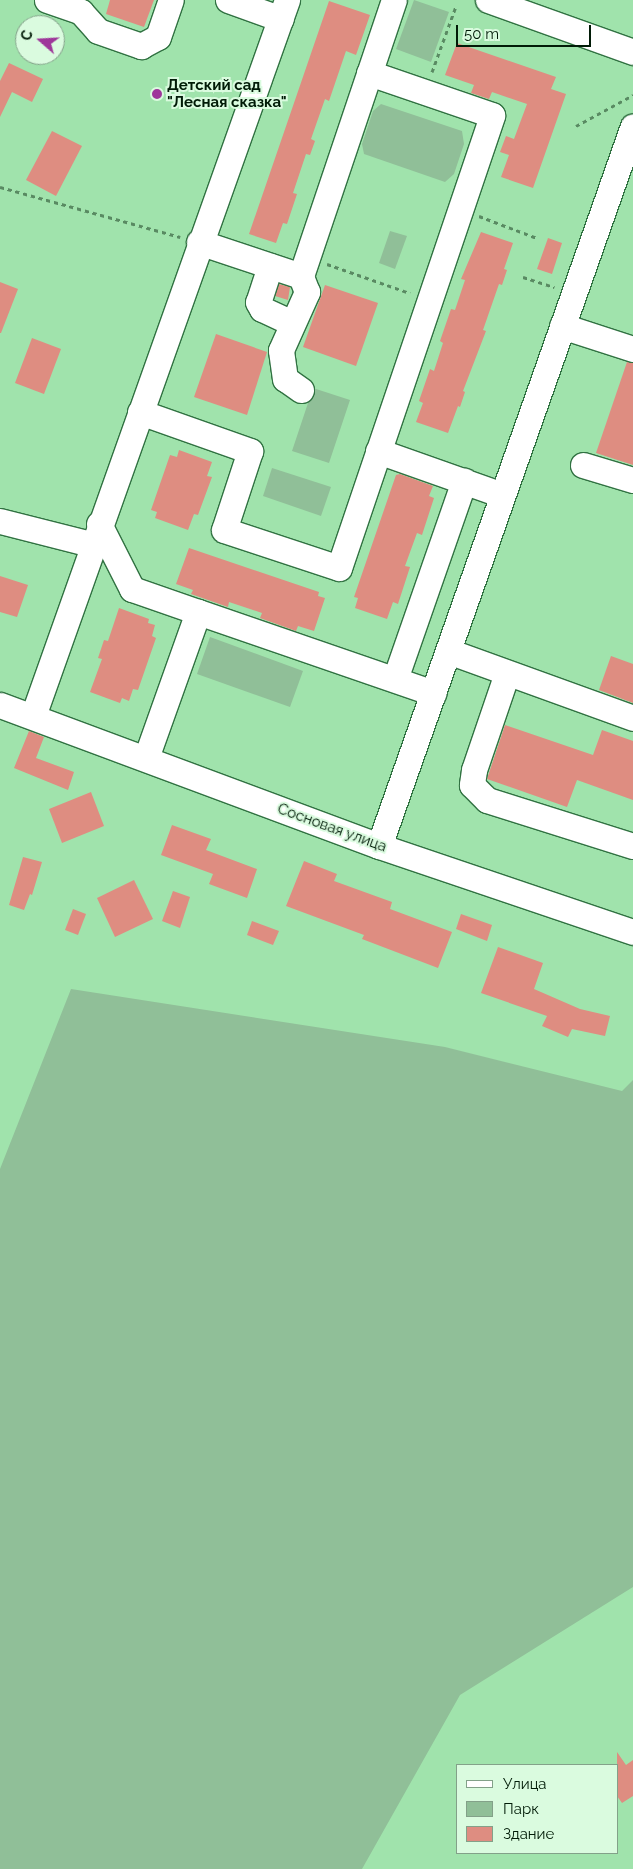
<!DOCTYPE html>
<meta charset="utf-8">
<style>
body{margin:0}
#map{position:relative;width:633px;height:1869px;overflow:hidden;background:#a0e3ac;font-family:Raleway,sans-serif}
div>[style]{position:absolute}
.green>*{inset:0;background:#90bf98}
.building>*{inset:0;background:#de8d81}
.path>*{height:3px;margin-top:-1.5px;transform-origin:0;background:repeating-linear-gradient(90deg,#598a62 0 4px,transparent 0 8px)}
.roads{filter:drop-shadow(1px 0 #317242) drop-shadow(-1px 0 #317242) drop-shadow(0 1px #317242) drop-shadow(0 -1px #317242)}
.minor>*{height:25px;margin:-12.5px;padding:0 12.5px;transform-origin:12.5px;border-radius:12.5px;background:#fff}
.dots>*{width:14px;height:14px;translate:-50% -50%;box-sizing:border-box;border:2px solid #dafbdf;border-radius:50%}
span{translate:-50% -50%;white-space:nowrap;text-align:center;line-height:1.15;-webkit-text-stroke:4px #dafbdf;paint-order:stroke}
.poi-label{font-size:15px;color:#011b07;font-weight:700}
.left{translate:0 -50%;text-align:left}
.street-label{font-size:15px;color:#011b07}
.legend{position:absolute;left:456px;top:1764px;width:162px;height:90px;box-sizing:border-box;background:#dafbdf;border:1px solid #83a189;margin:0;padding:6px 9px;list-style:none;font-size:15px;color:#011b07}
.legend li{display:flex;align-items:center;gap:10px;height:25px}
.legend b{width:25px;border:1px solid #83a189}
.north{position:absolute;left:15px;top:15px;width:50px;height:50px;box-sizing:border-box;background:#dafbdf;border:1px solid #83a189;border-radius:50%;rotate:289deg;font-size:14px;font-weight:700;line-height:20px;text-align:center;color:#011b07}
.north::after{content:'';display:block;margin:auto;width:18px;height:22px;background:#9e379a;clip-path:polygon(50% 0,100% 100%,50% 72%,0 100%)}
.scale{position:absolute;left:456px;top:25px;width:135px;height:22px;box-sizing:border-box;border:2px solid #011b07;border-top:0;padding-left:6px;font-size:15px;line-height:18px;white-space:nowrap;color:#011b07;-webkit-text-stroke:4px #dafbdf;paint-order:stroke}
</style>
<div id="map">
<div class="green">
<i style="clip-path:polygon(414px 0,449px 12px,431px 62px,396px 49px)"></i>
<i style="clip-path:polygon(381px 104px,462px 131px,464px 144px,454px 174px,445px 182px,364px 154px,362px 144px,373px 111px)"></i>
<i style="clip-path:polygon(390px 231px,407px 236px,395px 269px,379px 263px)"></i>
<i style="clip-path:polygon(313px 388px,350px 400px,329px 463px,292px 451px)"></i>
<i style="clip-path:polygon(272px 468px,331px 487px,321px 516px,263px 496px)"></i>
<i style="clip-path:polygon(210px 637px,303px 671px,290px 707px,197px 674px)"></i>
<i style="clip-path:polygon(71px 989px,445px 1047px,622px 1091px,633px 1080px,633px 1587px,460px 1695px,362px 1869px,0 1869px,0 1169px)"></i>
</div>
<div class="building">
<i style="clip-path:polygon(110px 0,154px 0,144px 27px,106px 14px)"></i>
<i style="clip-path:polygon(329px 1px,370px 15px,356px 55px,346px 51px,329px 101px,325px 99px,311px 139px,315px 141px,310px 155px,306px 154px,293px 193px,297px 194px,287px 224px,283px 223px,276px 243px,249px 234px)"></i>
<i style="clip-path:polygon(457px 43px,556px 77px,551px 89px,566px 94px,533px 188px,501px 177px,509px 155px,500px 152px,506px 136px,514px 139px,527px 104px,492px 92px,489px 99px,471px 93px,474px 85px,445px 75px)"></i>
<i style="clip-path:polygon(9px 63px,43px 79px,32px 102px,12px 92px,0 117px,0 81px)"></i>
<i style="clip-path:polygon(52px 131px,82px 146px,56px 196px,26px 180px)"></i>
<i style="clip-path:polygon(481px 232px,513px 243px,504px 269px,507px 270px,502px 285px,499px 284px,483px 330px,486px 331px,463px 391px,465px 392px,460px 407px,458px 406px,448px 433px,416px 422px,423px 403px,419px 401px,430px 369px,434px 371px,443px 343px,440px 341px,451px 309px,455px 310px,465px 280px,461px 279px)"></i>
<i style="clip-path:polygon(548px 238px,562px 243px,552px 274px,537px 269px)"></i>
<i style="clip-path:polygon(0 282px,18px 289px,1px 333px,0 333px)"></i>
<i style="clip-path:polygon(279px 284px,290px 287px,288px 300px,275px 296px)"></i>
<i style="clip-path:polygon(325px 285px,378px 303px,356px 366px,303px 347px)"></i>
<i style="clip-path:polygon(216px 334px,267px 352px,247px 415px,194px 397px)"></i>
<i style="clip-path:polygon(32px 338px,61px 349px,44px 394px,15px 383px)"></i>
<i style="clip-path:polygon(627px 362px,633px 363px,633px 465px,596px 453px)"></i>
<i style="clip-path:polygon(179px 450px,212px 462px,207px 476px,212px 477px,198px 515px,194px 514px,188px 530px,155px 518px,157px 512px,151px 510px,170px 455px,177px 457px)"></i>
<i style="clip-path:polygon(400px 474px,433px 486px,429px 496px,434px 498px,422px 535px,417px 533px,405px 566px,410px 567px,398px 604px,393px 602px,387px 619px,355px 608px,358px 598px,354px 597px,396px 475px)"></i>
<i style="clip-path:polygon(189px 548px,319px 592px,318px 596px,325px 598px,314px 631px,298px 626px,296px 631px,260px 618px,262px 613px,229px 602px,228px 607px,191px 594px,193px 590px,176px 584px)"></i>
<i style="clip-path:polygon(0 576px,28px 585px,17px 617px,0 612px)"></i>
<i style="clip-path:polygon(119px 608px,149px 619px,148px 623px,155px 625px,152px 636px,156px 638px,138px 690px,133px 689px,129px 701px,122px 698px,120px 703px,90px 692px,102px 659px,98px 658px,104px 640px,108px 641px)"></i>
<i style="clip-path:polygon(611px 656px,633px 664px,633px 703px,599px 690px)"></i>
<i style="clip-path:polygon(505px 725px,593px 755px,602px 730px,633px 741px,633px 800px,577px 780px,567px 807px,487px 779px)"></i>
<i style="clip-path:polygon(29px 731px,44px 737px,36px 758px,74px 772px,68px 790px,14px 768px)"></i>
<i style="clip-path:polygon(91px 792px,104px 826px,62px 843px,49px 809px)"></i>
<i style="clip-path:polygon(172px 825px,211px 839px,206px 850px,257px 869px,247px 898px,209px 884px,213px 874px,161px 855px)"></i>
<i style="clip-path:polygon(23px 857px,42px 862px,32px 895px,30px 894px,24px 910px,9px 905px)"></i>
<i style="clip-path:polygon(304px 861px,337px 874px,334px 881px,392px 902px,390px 909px,452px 932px,438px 968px,362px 939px,364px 935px,286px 906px)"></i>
<i style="clip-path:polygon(134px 880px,153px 919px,115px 937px,97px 898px)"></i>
<i style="clip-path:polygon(173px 891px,190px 897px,180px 928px,162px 921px)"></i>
<i style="clip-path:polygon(73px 909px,86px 914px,78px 935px,65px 930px)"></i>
<i style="clip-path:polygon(461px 914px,492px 925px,487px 941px,456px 929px)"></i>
<i style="clip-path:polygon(252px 921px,279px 931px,273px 945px,247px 935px)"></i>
<i style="clip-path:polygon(498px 947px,543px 963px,534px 989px,580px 1009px,610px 1016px,605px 1036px,572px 1029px,568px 1037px,542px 1026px,547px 1016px,481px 993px)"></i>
<i style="clip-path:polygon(617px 1752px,626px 1765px,633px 1760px,633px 1796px,622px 1803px,617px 1796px)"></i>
</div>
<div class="path">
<i style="left:432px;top:72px;width:70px;rotate:-70deg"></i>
<i style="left:576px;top:126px;width:65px;rotate:-28.5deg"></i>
<i style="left:0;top:187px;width:187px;rotate:15.5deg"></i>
<i style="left:479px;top:216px;width:62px;rotate:20.8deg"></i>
<i style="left:327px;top:264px;width:88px;rotate:19.3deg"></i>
<i style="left:523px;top:277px;width:33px;rotate:18deg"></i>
</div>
<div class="roads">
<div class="minor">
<i style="left:47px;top:0;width:36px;rotate:19deg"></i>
<i style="left:81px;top:12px;width:25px;rotate:48deg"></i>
<i style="left:98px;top:31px;width:46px;rotate:19.2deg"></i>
<i style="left:141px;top:46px;width:19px;rotate:-28deg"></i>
<i style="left:158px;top:37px;width:39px;rotate:-71deg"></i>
<i style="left:228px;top:0;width:56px;rotate:19.7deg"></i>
<i style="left:488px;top:0;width:154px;rotate:19.7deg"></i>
<i style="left:199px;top:242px;width:108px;rotate:18.4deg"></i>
<i style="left:301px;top:276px;width:291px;rotate:-71.4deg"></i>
<i style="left:270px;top:266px;width:38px;rotate:108deg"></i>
<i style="left:258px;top:302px;width:8px;rotate:60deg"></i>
<i style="left:262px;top:309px;width:33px;rotate:25deg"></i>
<i style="left:562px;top:326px;width:75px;rotate:17.9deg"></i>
<i style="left:301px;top:390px;width:19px;rotate:-145deg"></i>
<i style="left:285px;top:379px;width:29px;rotate:-98deg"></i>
<i style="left:281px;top:350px;width:64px;rotate:-65.9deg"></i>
<i style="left:307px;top:292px;width:17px;rotate:-111deg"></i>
<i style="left:140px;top:412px;width:117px;rotate:19.5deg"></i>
<i style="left:250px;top:451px;width:83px;rotate:108.2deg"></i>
<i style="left:224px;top:530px;width:121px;rotate:18.3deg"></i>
<i style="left:339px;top:568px;width:478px;rotate:-71.3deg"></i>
<i style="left:492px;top:115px;width:130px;rotate:-161.1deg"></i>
<i style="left:378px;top:451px;width:132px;rotate:19.5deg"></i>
<i style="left:583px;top:465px;width:52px;rotate:16.7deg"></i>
<i style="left:0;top:521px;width:94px;rotate:14.2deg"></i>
<i style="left:99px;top:524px;width:73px;rotate:63.1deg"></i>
<i style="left:132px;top:589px;width:70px;rotate:19.2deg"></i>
<i style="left:448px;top:651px;width:197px;rotate:19.9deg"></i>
<i style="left:507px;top:673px;width:102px;rotate:108.8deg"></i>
<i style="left:474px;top:770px;width:15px;rotate:98deg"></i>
<i style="left:472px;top:785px;width:21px;rotate:45deg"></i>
<i style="left:487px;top:800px;width:153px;rotate:17.5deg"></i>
<i style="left:395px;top:679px;width:210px;rotate:-70.8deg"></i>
<i style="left:0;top:705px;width:404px;rotate:20.4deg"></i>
<i style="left:379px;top:846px;width:268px;rotate:18.7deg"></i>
<i style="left:33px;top:716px;width:760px;rotate:-70.47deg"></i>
<i style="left:146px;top:758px;width:155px;rotate:-70.4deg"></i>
<i style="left:198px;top:612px;width:249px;rotate:19deg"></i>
<i style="left:379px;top:846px;width:763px;rotate:-70.57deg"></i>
</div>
</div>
<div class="dots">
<i style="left:157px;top:94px;background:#9e379a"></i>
</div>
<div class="poi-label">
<span class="left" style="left:167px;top:94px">Детский сад<br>"Лесная сказка"</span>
</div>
<div class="street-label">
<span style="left:332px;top:828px;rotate:20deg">Сосновая улица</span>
</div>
<ul class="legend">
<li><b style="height:6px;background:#fff"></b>Улица</li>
<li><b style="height:14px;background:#90bf98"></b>Парк</li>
<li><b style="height:14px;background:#de8d81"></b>Здание</li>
</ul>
<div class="north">С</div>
<div class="scale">50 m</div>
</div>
